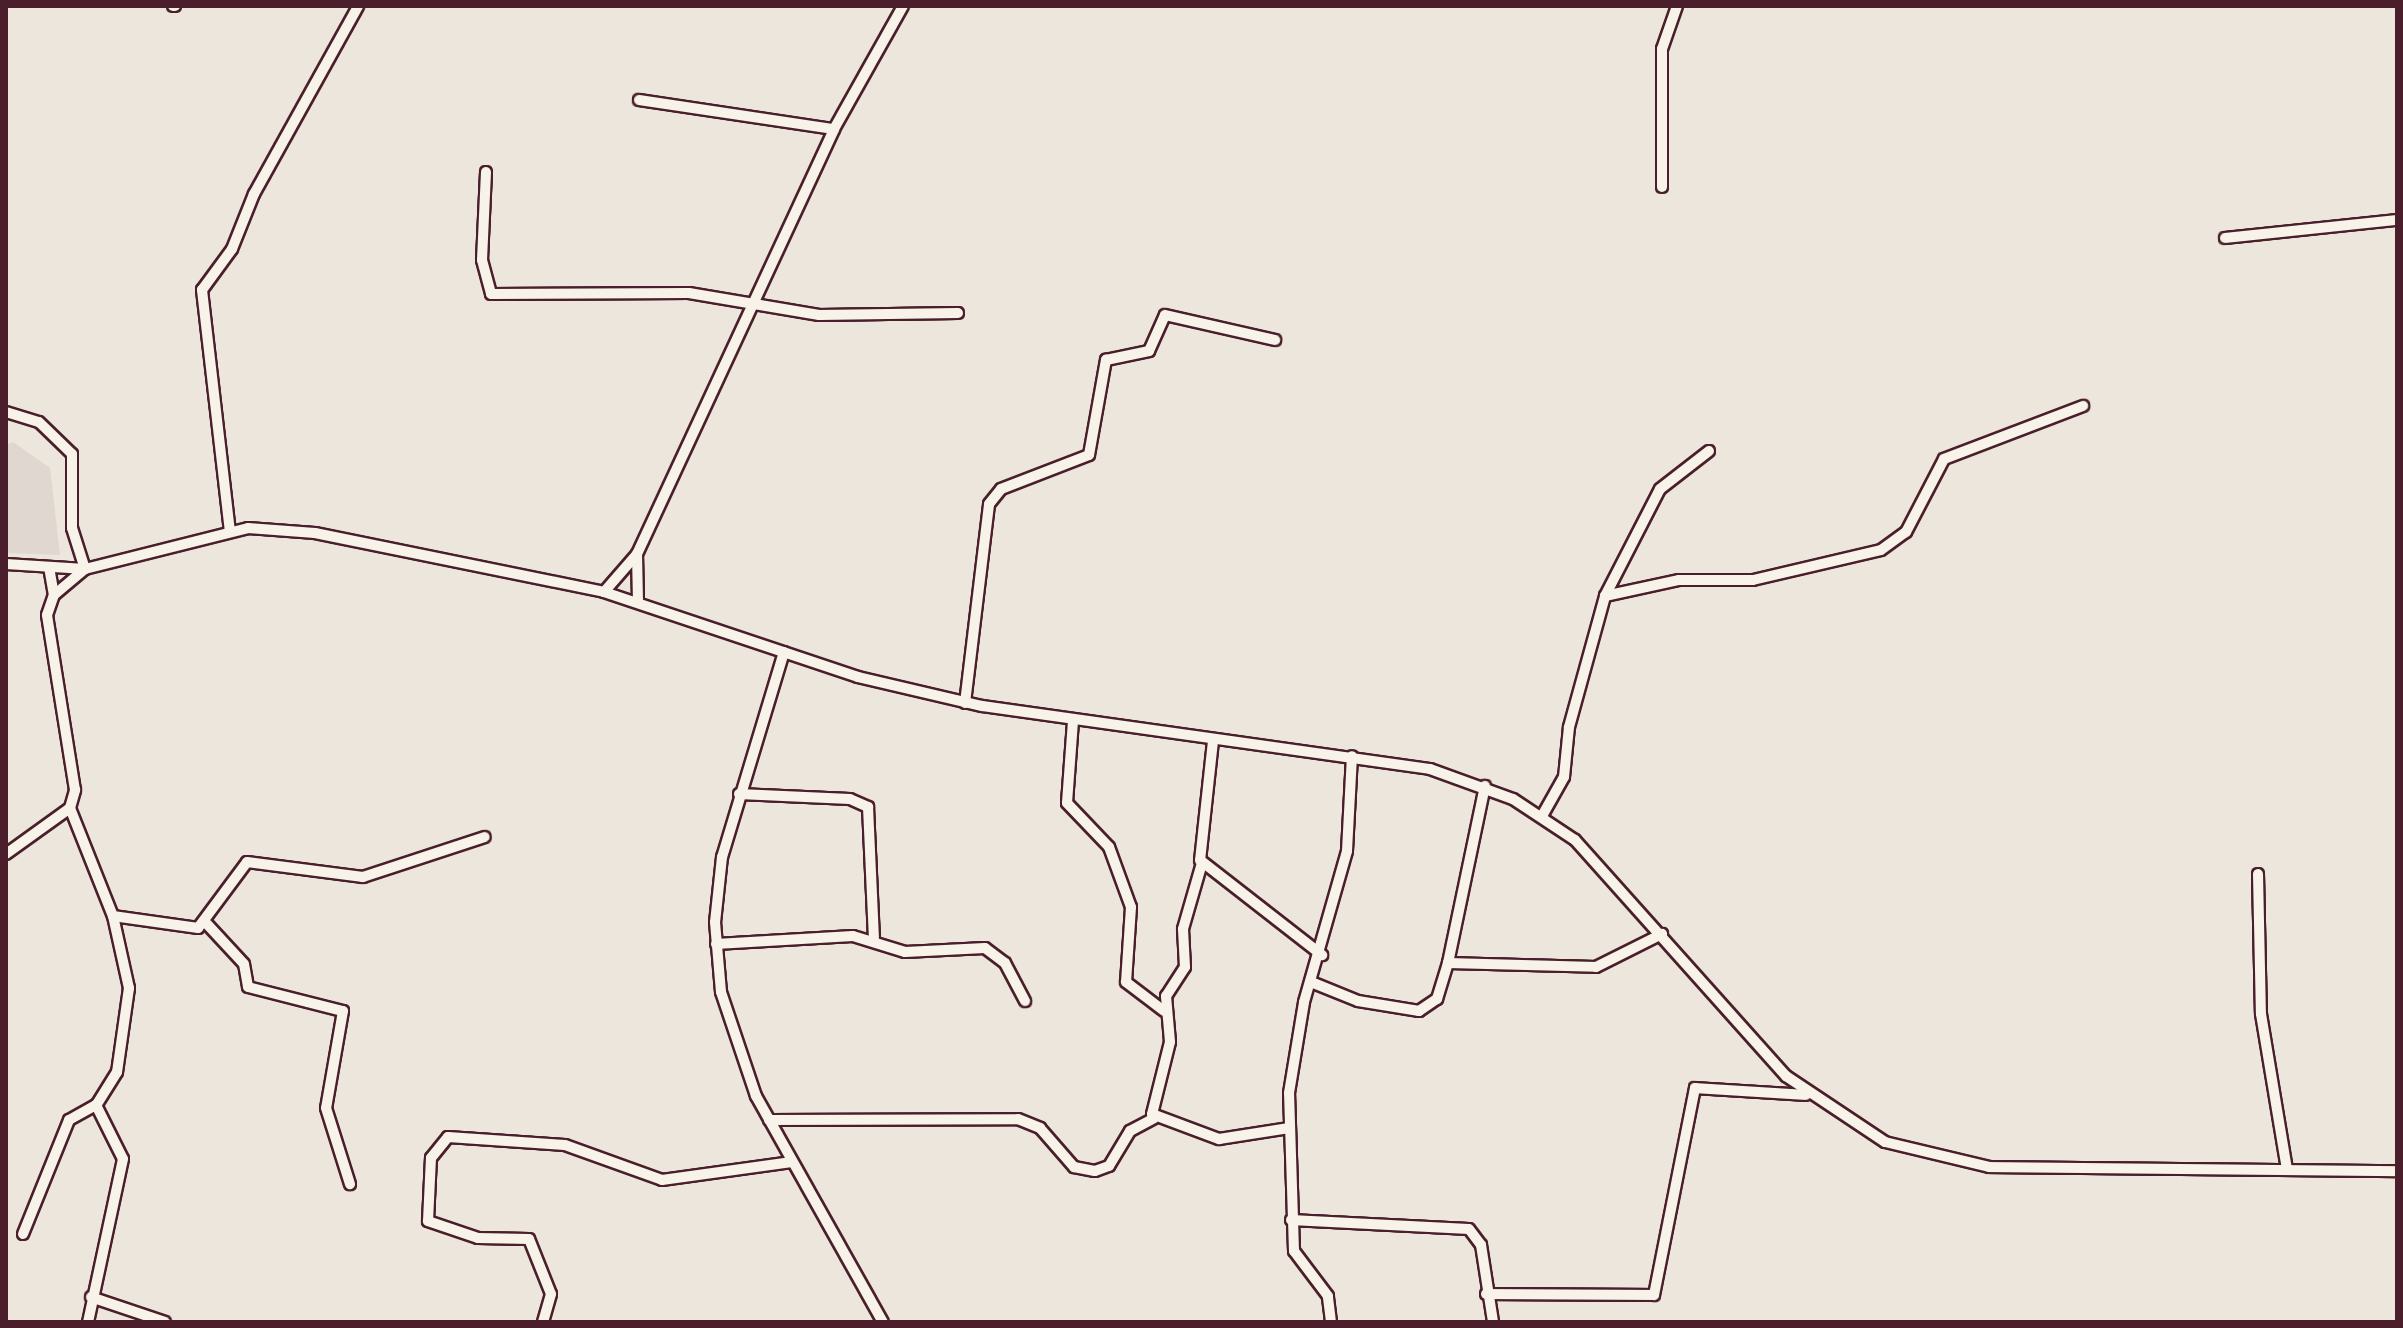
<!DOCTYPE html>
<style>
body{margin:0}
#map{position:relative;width:2403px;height:1328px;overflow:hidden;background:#ece6dd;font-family:Delius,sans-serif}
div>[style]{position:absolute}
.built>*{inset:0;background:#e0d7d0}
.roads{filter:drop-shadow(2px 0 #4a1f2b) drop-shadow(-2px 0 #4a1f2b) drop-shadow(0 2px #4a1f2b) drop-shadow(0 -2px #4a1f2b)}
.minor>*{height:10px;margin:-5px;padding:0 5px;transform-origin:5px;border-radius:5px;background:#f7f3e8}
span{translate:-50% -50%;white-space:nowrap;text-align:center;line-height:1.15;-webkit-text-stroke:8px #f7f3e8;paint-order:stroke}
.frame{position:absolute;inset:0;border:8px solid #4a1f2b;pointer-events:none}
</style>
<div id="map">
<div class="built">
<i style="clip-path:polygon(13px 442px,50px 468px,60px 555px,6px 553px,6px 445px)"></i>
</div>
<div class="roads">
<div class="minor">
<i style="left:173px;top:6px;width:2px"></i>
<i style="left:639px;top:100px;width:197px;rotate:8.5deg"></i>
<i style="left:486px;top:172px;width:88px;rotate:92.6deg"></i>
<i style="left:482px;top:260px;width:35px;rotate:75deg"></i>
<i style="left:491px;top:294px;width:198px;rotate:-0.3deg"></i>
<i style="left:689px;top:293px;width:132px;rotate:9.6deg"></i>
<i style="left:819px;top:315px;width:139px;rotate:-0.8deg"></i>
<i style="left:1662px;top:187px;width:138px;rotate:-90deg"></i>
<i style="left:1662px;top:49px;width:46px;rotate:-70.8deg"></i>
<i style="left:2225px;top:238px;width:173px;rotate:-6deg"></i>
<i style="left:6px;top:412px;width:34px;rotate:17deg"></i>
<i style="left:39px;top:422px;width:46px;rotate:44.1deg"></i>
<i style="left:72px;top:454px;width:74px;rotate:90deg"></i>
<i style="left:72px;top:528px;width:43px;rotate:72.4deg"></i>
<i style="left:230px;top:532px;width:244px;rotate:-96.6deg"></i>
<i style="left:202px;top:290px;width:51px;rotate:-53.8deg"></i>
<i style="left:232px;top:249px;width:59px;rotate:-68.2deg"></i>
<i style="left:254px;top:194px;width:215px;rotate:-61deg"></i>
<i style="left:637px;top:554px;width:48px;rotate:88.8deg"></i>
<i style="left:6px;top:564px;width:79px;rotate:3.6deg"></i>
<i style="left:85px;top:569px;width:168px;rotate:-14.1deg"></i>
<i style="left:248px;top:528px;width:67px;rotate:4.3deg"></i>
<i style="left:315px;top:533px;width:295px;rotate:11.5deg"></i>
<i style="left:604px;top:592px;width:268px;rotate:18.5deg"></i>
<i style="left:858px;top:677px;width:127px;rotate:13.2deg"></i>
<i style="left:982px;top:706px;width:452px;rotate:8deg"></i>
<i style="left:1430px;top:769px;width:88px;rotate:19.9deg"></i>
<i style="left:1513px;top:799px;width:74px;rotate:33.5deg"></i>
<i style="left:1575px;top:840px;width:317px;rotate:48.2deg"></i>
<i style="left:1786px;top:1076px;width:119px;rotate:33.7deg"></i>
<i style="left:1885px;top:1142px;width:107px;rotate:13.5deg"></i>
<i style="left:1989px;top:1167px;width:408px;rotate:0.6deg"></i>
<i style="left:49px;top:567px;width:28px;rotate:80deg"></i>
<i style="left:604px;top:592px;width:50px;rotate:-49deg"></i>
<i style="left:637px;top:554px;width:468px;rotate:-65.1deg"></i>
<i style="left:834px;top:129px;width:141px;rotate:-60.7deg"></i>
<i style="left:1605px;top:596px;width:120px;rotate:-62.8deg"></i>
<i style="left:1660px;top:489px;width:62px;rotate:-37.8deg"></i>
<i style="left:784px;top:652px;width:214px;rotate:106.8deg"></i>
<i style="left:722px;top:857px;width:65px;rotate:96.1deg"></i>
<i style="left:715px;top:922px;width:70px;rotate:85.1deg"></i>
<i style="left:721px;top:992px;width:110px;rotate:71.4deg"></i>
<i style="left:756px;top:1096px;width:259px;rotate:60.7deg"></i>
<i style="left:965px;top:703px;width:200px;rotate:-83.1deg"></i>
<i style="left:989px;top:504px;width:19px;rotate:-51deg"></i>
<i style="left:1001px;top:489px;width:94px;rotate:-21.1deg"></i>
<i style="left:1089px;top:455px;width:97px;rotate:-79.9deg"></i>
<i style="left:1106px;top:360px;width:44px;rotate:-11.8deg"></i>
<i style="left:1149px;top:351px;width:39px;rotate:-66deg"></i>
<i style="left:1165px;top:315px;width:113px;rotate:12.8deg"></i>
<i style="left:1073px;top:721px;width:82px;rotate:94.2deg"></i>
<i style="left:1067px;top:803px;width:61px;rotate:46.3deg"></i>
<i style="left:1109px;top:847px;width:64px;rotate:69.9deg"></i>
<i style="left:1131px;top:907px;width:75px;rotate:93.8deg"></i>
<i style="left:1126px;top:982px;width:48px;rotate:37.3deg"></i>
<i style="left:1213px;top:741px;width:120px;rotate:96.2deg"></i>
<i style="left:1200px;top:860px;width:155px;rotate:37.9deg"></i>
<i style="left:739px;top:794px;width:111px;rotate:2.6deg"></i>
<i style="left:850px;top:799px;width:20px;rotate:24deg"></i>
<i style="left:868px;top:807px;width:131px;rotate:87.4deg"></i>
<i style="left:70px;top:808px;width:116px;rotate:68.3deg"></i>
<i style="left:113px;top:916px;width:74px;rotate:77.5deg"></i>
<i style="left:129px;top:988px;width:85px;rotate:98.1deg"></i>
<i style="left:117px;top:1072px;width:39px;rotate:122deg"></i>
<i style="left:96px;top:1105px;width:60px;rotate:63.4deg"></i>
<i style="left:123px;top:1159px;width:167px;rotate:102.1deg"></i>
<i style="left:1542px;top:816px;width:45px;rotate:-60.6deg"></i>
<i style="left:1564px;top:777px;width:50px;rotate:-84.3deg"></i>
<i style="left:1569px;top:727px;width:136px;rotate:-74.6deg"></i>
<i style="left:1605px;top:596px;width:76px;rotate:-12.2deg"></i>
<i style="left:1679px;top:580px;width:74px"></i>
<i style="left:1753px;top:580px;width:131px;rotate:-13.2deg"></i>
<i style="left:1881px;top:550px;width:31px;rotate:-36deg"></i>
<i style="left:1906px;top:532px;width:82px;rotate:-62.5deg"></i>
<i style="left:1944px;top:459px;width:149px;rotate:-20.9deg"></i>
<i style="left:6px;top:854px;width:79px;rotate:-35.7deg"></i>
<i style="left:70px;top:808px;width:19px;rotate:-74deg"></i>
<i style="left:75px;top:790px;width:177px;rotate:-99.1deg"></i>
<i style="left:47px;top:615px;width:21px;rotate:-71deg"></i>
<i style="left:54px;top:595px;width:40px;rotate:-40deg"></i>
<i style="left:1202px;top:863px;width:69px;rotate:106.1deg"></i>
<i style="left:1183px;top:929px;width:38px;rotate:87deg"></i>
<i style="left:1185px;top:967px;width:35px;rotate:123deg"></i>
<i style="left:1166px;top:996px;width:46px;rotate:85deg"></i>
<i style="left:1170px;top:1042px;width:74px;rotate:104deg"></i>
<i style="left:1152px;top:1114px;width:72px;rotate:20.5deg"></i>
<i style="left:1219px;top:1139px;width:71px;rotate:-8.9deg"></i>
<i style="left:2258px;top:874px;width:140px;rotate:88.8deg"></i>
<i style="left:2261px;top:1014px;width:158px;rotate:80.5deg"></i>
<i style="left:113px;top:916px;width:86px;rotate:8deg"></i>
<i style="left:198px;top:928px;width:82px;rotate:-53.4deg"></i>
<i style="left:247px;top:862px;width:117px;rotate:7.4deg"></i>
<i style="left:363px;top:877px;width:128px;rotate:-18.2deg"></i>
<i style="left:207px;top:924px;width:54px;rotate:47.2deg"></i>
<i style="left:244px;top:964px;width:23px;rotate:80deg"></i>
<i style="left:248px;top:987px;width:98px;rotate:14.2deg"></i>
<i style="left:343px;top:1011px;width:98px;rotate:99.9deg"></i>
<i style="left:326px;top:1108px;width:80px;rotate:72.5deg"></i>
<i style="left:716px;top:944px;width:137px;rotate:-3.3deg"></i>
<i style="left:853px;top:936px;width:54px;rotate:17.1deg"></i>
<i style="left:905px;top:952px;width:80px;rotate:-2.9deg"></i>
<i style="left:985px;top:948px;width:25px;rotate:37deg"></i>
<i style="left:1005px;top:963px;width:43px;rotate:62.2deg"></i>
<i style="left:1448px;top:963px;width:181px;rotate:-78.2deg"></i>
<i style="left:1311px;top:982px;width:51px;rotate:22deg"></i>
<i style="left:1358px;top:1001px;width:62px;rotate:9.3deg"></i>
<i style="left:1419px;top:1011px;width:22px;rotate:-34deg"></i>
<i style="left:1437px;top:999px;width:38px;rotate:-73deg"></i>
<i style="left:1448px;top:963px;width:148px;rotate:1.5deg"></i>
<i style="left:1596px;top:967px;width:74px;rotate:-26.6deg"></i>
<i style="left:769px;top:1120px;width:249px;rotate:-0.2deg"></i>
<i style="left:1018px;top:1119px;width:24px;rotate:22deg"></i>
<i style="left:1040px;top:1128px;width:52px;rotate:48.9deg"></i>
<i style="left:1074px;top:1167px;width:21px;rotate:11deg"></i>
<i style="left:1095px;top:1171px;width:15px;rotate:-20deg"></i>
<i style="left:1109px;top:1166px;width:41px;rotate:-59deg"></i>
<i style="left:1130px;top:1131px;width:27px;rotate:-28deg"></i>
<i style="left:1291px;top:1220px;width:178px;rotate:2.9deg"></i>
<i style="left:1469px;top:1229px;width:20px;rotate:53deg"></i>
<i style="left:1481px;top:1245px;width:78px;rotate:81.1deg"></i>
<i style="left:23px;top:1234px;width:123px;rotate:-68deg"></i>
<i style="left:69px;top:1120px;width:31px;rotate:-29deg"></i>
<i style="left:1486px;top:1294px;width:168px;rotate:0.3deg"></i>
<i style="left:1654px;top:1295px;width:211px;rotate:-78.8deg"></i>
<i style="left:1695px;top:1088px;width:111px;rotate:3.6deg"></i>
<i style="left:91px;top:1297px;width:78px;rotate:18.7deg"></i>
<i style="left:543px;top:1322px;width:29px;rotate:-74deg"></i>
<i style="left:551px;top:1294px;width:59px;rotate:-111.8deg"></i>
<i style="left:529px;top:1239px;width:51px;rotate:-178.9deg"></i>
<i style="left:478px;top:1238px;width:53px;rotate:-161.2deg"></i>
<i style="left:428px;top:1221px;width:63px;rotate:-87.3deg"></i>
<i style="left:431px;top:1158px;width:27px;rotate:-51deg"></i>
<i style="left:448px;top:1137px;width:117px;rotate:3.9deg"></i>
<i style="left:565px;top:1145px;width:103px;rotate:19.8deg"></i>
<i style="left:662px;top:1180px;width:131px;rotate:-7.9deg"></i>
<i style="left:1331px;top:1322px;width:26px;rotate:-97deg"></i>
<i style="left:1328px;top:1296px;width:56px;rotate:-127.1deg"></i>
<i style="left:1294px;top:1251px;width:158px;rotate:-91.8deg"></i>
<i style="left:1289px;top:1093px;width:92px;rotate:-80.6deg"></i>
<i style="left:1304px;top:1002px;width:157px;rotate:-74.1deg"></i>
<i style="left:1347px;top:851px;width:95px;rotate:-87deg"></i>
</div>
</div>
<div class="frame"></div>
</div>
